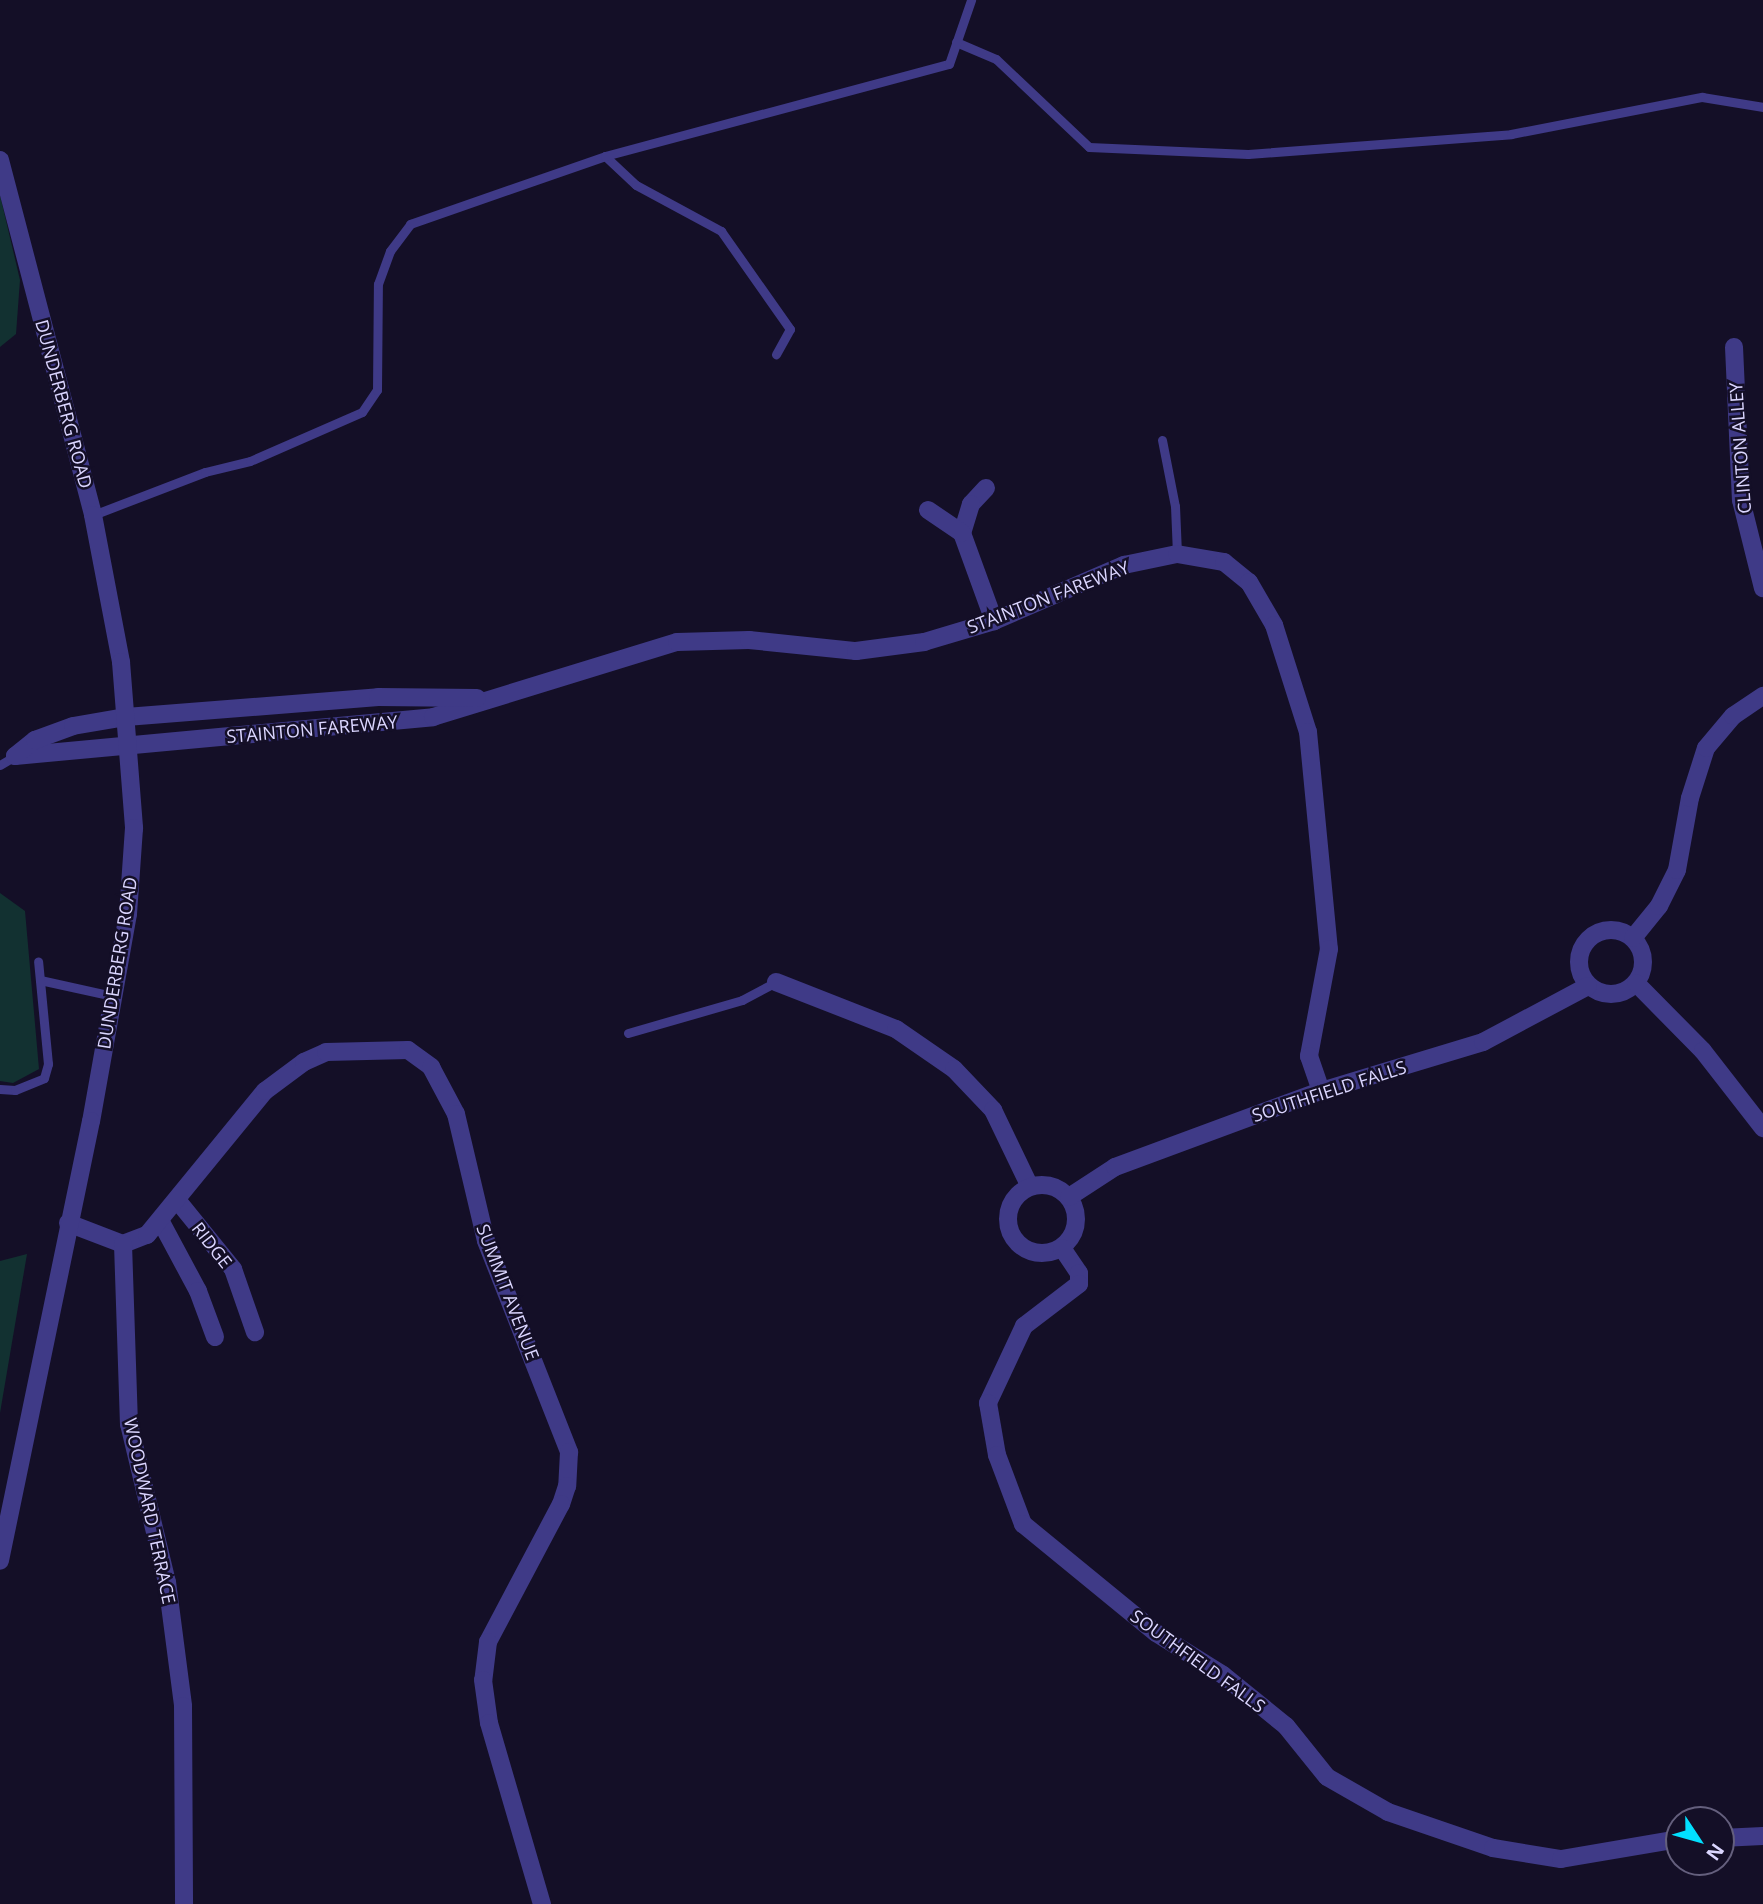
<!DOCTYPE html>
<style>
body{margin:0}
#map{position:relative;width:1763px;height:1904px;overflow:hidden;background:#140f27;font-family:"Open Sans",sans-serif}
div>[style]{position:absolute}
.green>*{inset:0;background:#123131}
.service>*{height:9px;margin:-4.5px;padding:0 4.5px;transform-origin:4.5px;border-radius:4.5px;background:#3f3a87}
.minor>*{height:18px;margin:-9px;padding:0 9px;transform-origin:9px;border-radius:9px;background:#3f3a87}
.minor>.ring{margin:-9px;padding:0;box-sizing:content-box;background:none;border:18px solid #3f3a87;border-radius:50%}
.tertiary>*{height:18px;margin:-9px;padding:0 9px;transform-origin:9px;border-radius:9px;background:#3f3a87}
span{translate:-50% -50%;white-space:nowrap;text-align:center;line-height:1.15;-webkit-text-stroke:5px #140f27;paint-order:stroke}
.street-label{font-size:18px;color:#dbd6ff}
.north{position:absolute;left:1665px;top:1806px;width:70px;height:70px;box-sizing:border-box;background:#140f27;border:2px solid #645f7d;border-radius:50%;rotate:126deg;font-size:19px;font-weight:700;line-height:28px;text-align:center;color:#dbd6ff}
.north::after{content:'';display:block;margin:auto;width:24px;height:32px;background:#02e0ff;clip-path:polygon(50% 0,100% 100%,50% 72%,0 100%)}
</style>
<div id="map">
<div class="green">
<i style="clip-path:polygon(0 195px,20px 280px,16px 334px,0 347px)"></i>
<i style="clip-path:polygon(0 893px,25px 911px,39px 1069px,13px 1083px,0 1081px)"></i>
<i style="clip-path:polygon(27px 1254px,0 1413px,0 1261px)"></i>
</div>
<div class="service">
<i style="left:956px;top:42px;width:43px;rotate:23deg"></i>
<i style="left:996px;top:59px;width:128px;rotate:43.4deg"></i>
<i style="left:1089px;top:147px;width:159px;rotate:2.5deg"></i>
<i style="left:1248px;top:154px;width:264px;rotate:-4.3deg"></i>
<i style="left:1511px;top:134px;width:195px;rotate:-11deg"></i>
<i style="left:1702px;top:97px;width:62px;rotate:9.3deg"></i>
<i style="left:605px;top:156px;width:42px;rotate:43.1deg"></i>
<i style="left:636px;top:185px;width:97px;rotate:28.4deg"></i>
<i style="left:721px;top:231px;width:120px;rotate:54.9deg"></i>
<i style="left:790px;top:329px;width:29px;rotate:119deg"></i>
<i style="left:1162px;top:440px;width:67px;rotate:78.9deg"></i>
<i style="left:1175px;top:506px;width:48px;rotate:87.6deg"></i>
<i style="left:93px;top:515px;width:120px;rotate:-21deg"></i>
<i style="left:205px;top:472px;width:46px;rotate:-13.7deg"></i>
<i style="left:250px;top:461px;width:122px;rotate:-23.6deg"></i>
<i style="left:362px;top:412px;width:27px;rotate:-56deg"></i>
<i style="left:377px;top:390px;width:106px;rotate:-89.5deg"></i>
<i style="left:378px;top:284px;width:35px;rotate:-70deg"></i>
<i style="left:390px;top:251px;width:34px;rotate:-53deg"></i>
<i style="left:410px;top:224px;width:207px;rotate:-19.2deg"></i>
<i style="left:605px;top:156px;width:356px;rotate:-15deg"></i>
<i style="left:949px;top:64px;width:68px;rotate:-71deg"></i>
<i style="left:0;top:765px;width:17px;rotate:-31deg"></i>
<i style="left:40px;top:980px;width:75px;rotate:12.4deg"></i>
<i style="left:628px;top:1033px;width:119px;rotate:-16.1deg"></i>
<i style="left:742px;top:1000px;width:38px;rotate:-28deg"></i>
<i style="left:0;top:1089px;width:15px;rotate:4deg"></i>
<i style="left:15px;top:1090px;width:31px;rotate:-22deg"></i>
<i style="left:44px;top:1078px;width:15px;rotate:-74deg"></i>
<i style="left:48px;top:1064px;width:103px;rotate:-95.5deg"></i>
</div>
<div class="minor">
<i style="left:1734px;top:347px;width:153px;rotate:87.4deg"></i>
<i style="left:1741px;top:500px;width:91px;rotate:76deg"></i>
<i style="left:986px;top:488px;width:22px;rotate:133deg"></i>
<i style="left:971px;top:504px;width:30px;rotate:107deg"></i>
<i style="left:962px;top:533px;width:94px;rotate:70deg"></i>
<i style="left:928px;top:510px;width:41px;rotate:34.1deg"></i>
<i style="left:15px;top:756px;width:420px;rotate:-5.3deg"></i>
<i style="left:433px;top:717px;width:255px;rotate:-17.1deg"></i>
<i style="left:677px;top:642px;width:72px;rotate:-1.6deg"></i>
<i style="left:749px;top:640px;width:108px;rotate:5.9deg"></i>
<i style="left:856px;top:651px;width:69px;rotate:-7.5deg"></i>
<i style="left:924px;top:642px;width:73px;rotate:-16.7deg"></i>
<i style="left:994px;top:621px;width:142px;rotate:-23.3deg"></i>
<i style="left:1124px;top:565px;width:54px;rotate:-11.7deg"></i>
<i style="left:1177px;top:554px;width:48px;rotate:9.7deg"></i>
<i style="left:1224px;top:562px;width:32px;rotate:39deg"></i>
<i style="left:1249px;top:582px;width:50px;rotate:59.8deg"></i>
<i style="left:1274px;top:625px;width:112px;rotate:72.4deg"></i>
<i style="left:1308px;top:732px;width:218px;rotate:84.5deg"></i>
<i style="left:1329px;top:949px;width:109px;rotate:100.6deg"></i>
<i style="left:1309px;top:1056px;width:37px;rotate:71deg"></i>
<i style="left:15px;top:756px;width:26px;rotate:-39deg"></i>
<i style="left:35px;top:740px;width:40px;rotate:-20.2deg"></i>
<i style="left:73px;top:726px;width:54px;rotate:-9.6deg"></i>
<i style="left:126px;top:717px;width:253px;rotate:-4.5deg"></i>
<i style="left:378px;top:697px;width:99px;rotate:0.6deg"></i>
<i class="ring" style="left:1579px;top:930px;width:46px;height:46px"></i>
<i style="left:1633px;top:938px;width:41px;rotate:-50.9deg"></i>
<i style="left:1659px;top:906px;width:40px;rotate:-63.4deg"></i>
<i style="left:1677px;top:870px;width:73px;rotate:-79.8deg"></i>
<i style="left:1690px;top:798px;width:52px;rotate:-72.3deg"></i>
<i style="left:1706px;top:748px;width:42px;rotate:-49.8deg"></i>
<i style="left:1733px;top:716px;width:36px;rotate:-34deg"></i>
<i style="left:776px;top:982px;width:129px;rotate:21.4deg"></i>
<i style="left:896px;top:1029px;width:70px;rotate:34.6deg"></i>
<i style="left:954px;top:1069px;width:57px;rotate:46.4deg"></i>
<i style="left:993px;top:1110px;width:85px;rotate:64.3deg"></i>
<i style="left:1636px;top:983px;width:95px;rotate:45.4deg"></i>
<i style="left:1703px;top:1051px;width:98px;rotate:52.1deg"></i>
<i class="ring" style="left:1008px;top:1185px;width:50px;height:50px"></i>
<i style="left:1069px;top:1197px;width:55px;rotate:-33.1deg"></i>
<i style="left:1115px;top:1167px;width:220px;rotate:-20.3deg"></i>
<i style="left:1321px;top:1091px;width:169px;rotate:-16.8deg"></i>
<i style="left:1483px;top:1042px;width:119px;rotate:-28.1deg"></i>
<i style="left:177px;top:1200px;width:89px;rotate:50.9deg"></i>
<i style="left:233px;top:1269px;width:67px;rotate:70.8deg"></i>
<i style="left:161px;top:1222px;width:78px;rotate:61.8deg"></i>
<i style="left:198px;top:1291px;width:49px;rotate:69.7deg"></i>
<i style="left:68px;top:1223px;width:59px;rotate:20.9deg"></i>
<i style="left:123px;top:1244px;width:26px;rotate:-21deg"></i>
<i style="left:147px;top:1235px;width:186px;rotate:-50.7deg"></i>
<i style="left:265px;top:1091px;width:49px;rotate:-36.6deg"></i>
<i style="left:304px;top:1062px;width:24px;rotate:-24deg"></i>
<i style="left:326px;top:1052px;width:82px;rotate:-1.4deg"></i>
<i style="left:408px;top:1050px;width:29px;rotate:36deg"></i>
<i style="left:431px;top:1067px;width:53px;rotate:62deg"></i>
<i style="left:456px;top:1114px;width:130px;rotate:76.7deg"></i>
<i style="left:486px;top:1241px;width:227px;rotate:68.5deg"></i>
<i style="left:569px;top:1452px;width:34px;rotate:93deg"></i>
<i style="left:567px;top:1486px;width:19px;rotate:108deg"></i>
<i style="left:561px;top:1504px;width:156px;rotate:117.9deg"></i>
<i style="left:488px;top:1642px;width:38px;rotate:97deg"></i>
<i style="left:483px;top:1680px;width:43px;rotate:82.1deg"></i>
<i style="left:489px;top:1723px;width:189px;rotate:73.7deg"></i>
<i style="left:123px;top:1244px;width:180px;rotate:88.1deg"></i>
<i style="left:129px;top:1424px;width:163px;rotate:76.5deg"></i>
<i style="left:167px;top:1582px;width:125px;rotate:82.6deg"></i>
<i style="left:183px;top:1706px;width:198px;rotate:89.7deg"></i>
<i style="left:1062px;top:1248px;width:30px;rotate:56deg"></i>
<i style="left:1079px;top:1273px;width:11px;rotate:90deg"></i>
<i style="left:1079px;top:1284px;width:69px;rotate:142.6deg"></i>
<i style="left:1024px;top:1326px;width:85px;rotate:115.1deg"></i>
<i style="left:988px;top:1403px;width:53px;rotate:80.2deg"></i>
<i style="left:997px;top:1455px;width:74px;rotate:69.4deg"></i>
<i style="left:1023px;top:1524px;width:172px;rotate:39.3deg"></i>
<i style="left:1156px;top:1633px;width:79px;rotate:32.1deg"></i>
<i style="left:1223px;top:1675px;width:81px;rotate:39deg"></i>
<i style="left:1286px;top:1726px;width:65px;rotate:51.2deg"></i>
<i style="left:1327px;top:1777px;width:70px;rotate:29.8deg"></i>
<i style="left:1388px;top:1812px;width:111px;rotate:18.9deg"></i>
<i style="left:1493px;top:1848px;width:69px;rotate:9.2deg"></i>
<i style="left:1561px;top:1859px;width:120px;rotate:-9.6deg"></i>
<i style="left:1721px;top:1838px;width:42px;rotate:-2.7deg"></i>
</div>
<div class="tertiary">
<i style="left:0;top:160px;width:367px;rotate:75.3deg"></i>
<i style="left:93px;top:515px;width:150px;rotate:79.2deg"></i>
<i style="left:121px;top:662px;width:167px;rotate:85.5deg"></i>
<i style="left:134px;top:828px;width:86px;rotate:94deg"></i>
<i style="left:128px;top:914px;width:210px;rotate:100.1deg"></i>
<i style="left:91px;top:1121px;width:449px;rotate:101.7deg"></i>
</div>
<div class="street-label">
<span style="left:64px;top:404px;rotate:75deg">DUNDERBERG ROAD</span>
<span style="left:1740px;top:448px;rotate:-94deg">CLINTON ALLEY</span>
<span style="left:1048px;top:597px;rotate:-21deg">STAINTON FAREWAY</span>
<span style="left:312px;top:729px;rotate:-5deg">STAINTON FAREWAY</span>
<span style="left:117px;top:963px;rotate:-81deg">DUNDERBERG ROAD</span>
<span style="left:1329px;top:1091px;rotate:-18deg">SOUTHFIELD FALLS</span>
<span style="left:212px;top:1245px;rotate:52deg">RIDGE</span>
<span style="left:508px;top:1292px;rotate:69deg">SUMMIT AVENUE</span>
<span style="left:150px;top:1511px;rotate:78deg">WOODWARD TERRACE</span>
<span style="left:1198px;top:1661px;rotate:36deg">SOUTHFIELD FALLS</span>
</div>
<div class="north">N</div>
</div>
